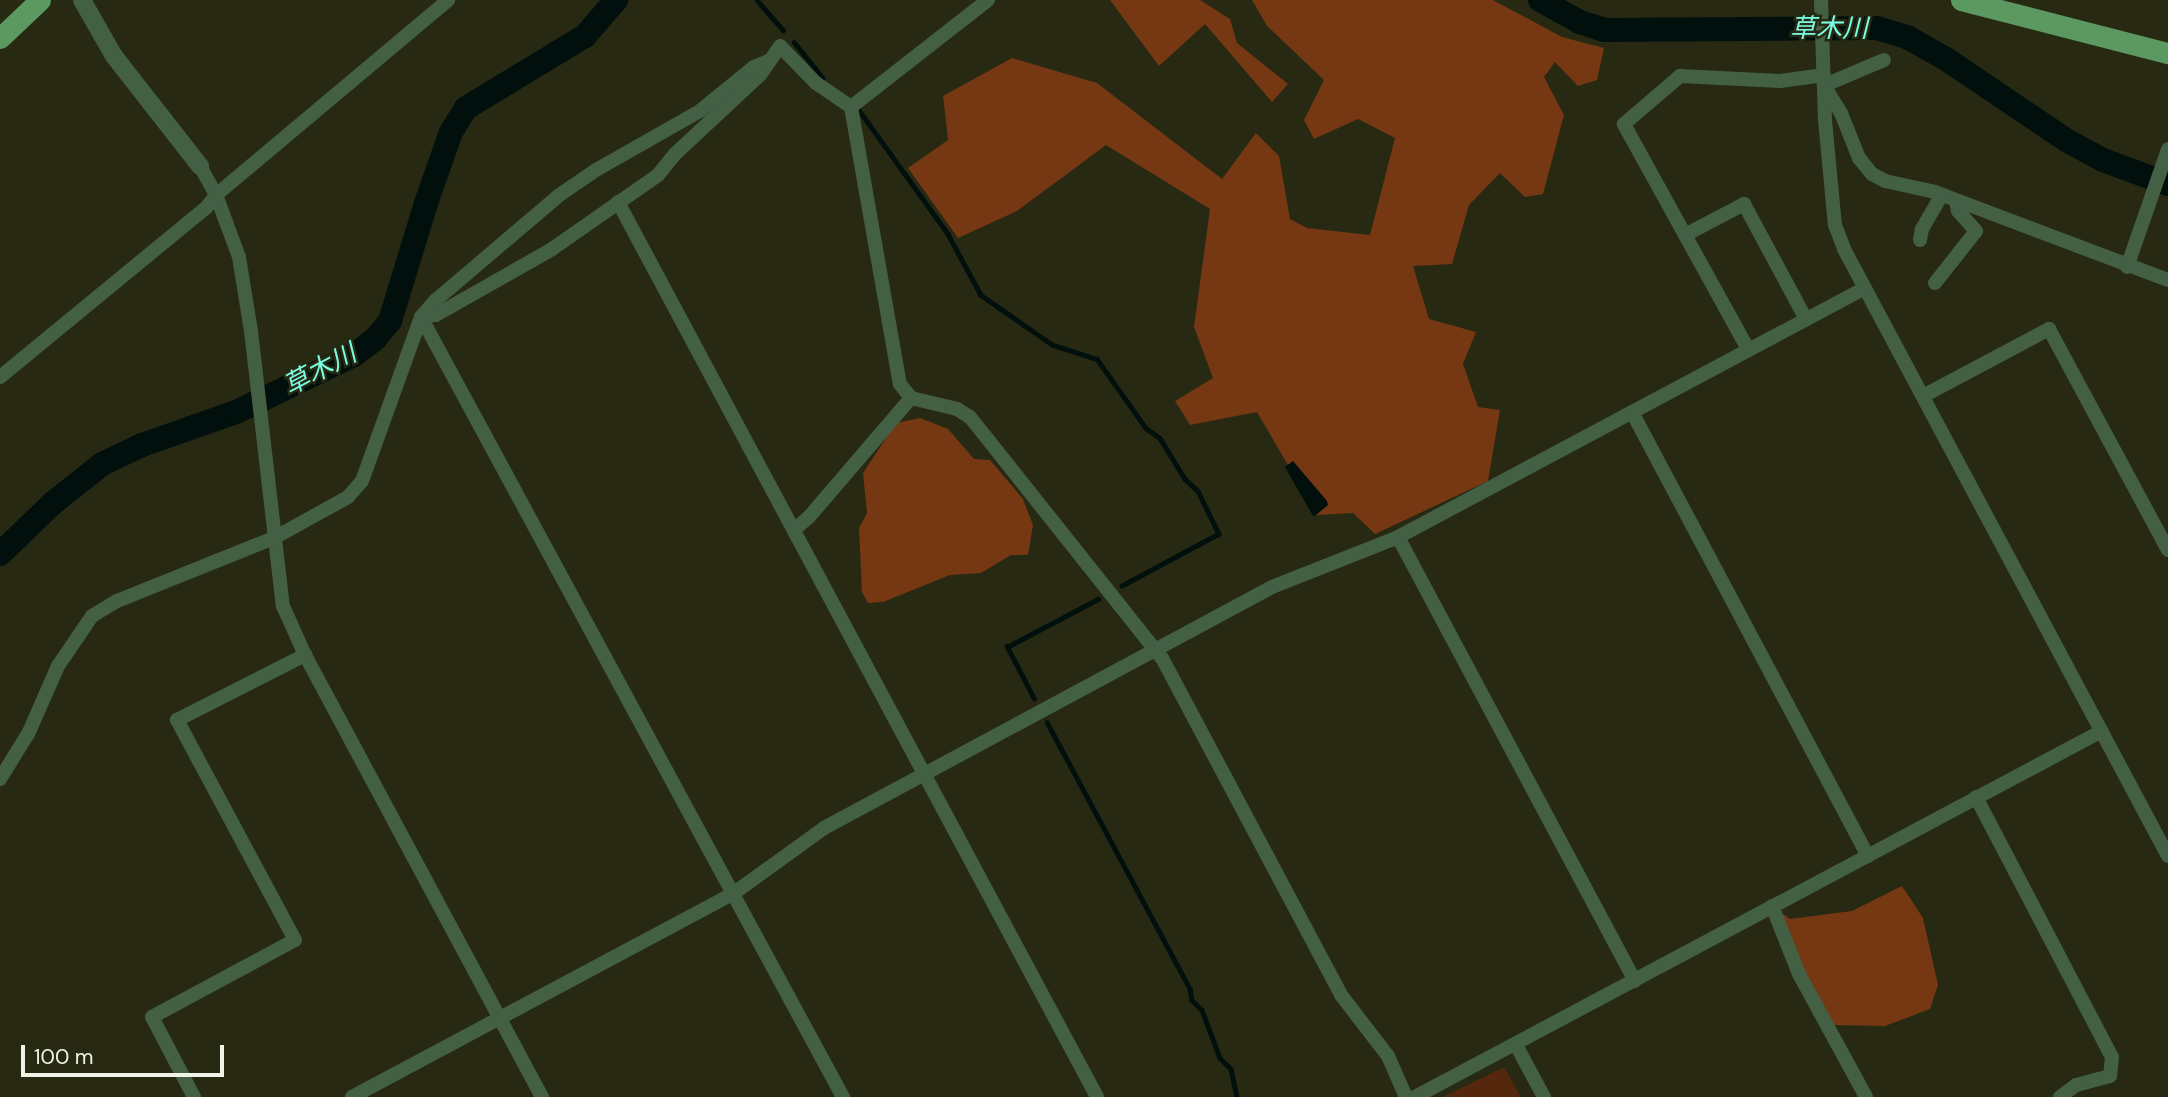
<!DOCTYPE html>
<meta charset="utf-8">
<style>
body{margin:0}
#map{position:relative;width:2168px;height:1097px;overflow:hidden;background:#272913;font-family:"DM Sans","Noto Sans JP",sans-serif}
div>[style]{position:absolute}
.green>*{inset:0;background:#55280d}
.forest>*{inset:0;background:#753812}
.water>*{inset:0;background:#02100d}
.stream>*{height:4.5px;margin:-2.25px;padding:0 2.25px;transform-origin:2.25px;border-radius:2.25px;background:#02100d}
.river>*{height:24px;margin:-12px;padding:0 12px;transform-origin:12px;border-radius:12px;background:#02100d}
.minor>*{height:14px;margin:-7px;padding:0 7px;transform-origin:7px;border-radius:7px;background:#436045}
.tertiary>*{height:18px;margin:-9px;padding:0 9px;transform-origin:9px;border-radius:9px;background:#436045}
.primary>*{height:21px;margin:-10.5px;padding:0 10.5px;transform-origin:10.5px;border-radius:10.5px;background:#5b9961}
span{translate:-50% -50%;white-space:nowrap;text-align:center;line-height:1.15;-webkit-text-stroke:5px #272913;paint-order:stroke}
.water-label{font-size:26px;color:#7afee4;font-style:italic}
.scale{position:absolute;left:21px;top:1045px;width:203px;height:32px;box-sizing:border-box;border:4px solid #f1f3e6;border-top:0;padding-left:9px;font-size:21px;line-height:24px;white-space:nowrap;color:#f1f3e6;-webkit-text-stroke:5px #272913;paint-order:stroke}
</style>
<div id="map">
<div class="green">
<i style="clip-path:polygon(1504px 1067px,1521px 1097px,1443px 1097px)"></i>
</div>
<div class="forest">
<i style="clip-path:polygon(1110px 0,1200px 0,1230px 19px,1237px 43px,1288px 84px,1272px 102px,1205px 24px,1159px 66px)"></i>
<i style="clip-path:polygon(1252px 0,1493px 0,1562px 37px,1604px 48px,1597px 80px,1578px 86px,1555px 62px,1544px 77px,1564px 115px,1543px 194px,1525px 197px,1500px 173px,1469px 205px,1452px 264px,1413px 266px,1429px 319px,1476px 332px,1463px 364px,1478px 407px,1500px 410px,1488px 481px,1375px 534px,1353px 513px,1317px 515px,1257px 412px,1190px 425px,1175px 401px,1213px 378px,1194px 327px,1210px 209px,1106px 145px,1017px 211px,958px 238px,908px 168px,948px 140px,943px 96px,1012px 58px,1097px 83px,1222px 179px,1256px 133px,1279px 156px,1290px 219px,1307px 228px,1370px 235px,1395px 138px,1358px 119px,1314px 139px,1304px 120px,1324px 80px,1267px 26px)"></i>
<i style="clip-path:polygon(920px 418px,948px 429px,974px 459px,990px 460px,1023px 499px,1033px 525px,1028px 555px,1011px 555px,981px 573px,950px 575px,883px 602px,868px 603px,862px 592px,859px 528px,867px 513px,863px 473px,896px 423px)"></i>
<i style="clip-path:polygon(1902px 886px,1923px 918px,1938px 985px,1930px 1009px,1885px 1026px,1831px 1025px,1781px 921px,1783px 914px,1790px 919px,1852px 911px)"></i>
</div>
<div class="water">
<i style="clip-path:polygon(1293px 461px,1327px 501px,1328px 505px,1316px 515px,1313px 516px,1285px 467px)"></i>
</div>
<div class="stream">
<i style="left:757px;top:0;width:40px;rotate:49deg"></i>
<i style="left:794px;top:42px;width:46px;rotate:51.1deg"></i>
<i style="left:859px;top:110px;width:153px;rotate:54.3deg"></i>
<i style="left:948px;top:234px;width:69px;rotate:61.6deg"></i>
<i style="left:981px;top:295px;width:88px;rotate:34.8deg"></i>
<i style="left:1053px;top:345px;width:46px;rotate:17.7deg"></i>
<i style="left:1097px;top:359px;width:85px;rotate:54.6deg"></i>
<i style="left:1146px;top:428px;width:17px;rotate:36deg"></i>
<i style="left:1160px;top:438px;width:48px;rotate:58.6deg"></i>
<i style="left:1185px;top:479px;width:18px;rotate:43deg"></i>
<i style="left:1198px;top:491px;width:48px;rotate:64deg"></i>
<i style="left:1219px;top:534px;width:110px;rotate:151.8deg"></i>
<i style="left:1034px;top:699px;width:59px;rotate:-117.4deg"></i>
<i style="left:1007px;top:647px;width:103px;rotate:-27.8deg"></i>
<i style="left:1047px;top:722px;width:303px;rotate:61.8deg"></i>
<i style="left:1190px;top:989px;width:11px;rotate:80deg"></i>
<i style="left:1192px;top:1000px;width:14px;rotate:45deg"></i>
<i style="left:1202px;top:1010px;width:51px;rotate:69.4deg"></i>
<i style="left:1220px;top:1058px;width:16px;rotate:45deg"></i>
<i style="left:1231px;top:1069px;width:29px;rotate:78deg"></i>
</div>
<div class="river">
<i style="left:1540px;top:0;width:46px;rotate:28.8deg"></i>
<i style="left:1580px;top:22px;width:25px;rotate:18deg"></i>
<i style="left:1604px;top:30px;width:273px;rotate:-0.4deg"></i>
<i style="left:1877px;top:28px;width:31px;rotate:17deg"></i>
<i style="left:1907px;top:37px;width:45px;rotate:29.4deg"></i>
<i style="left:1946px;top:59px;width:145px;rotate:34deg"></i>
<i style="left:2066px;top:140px;width:42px;rotate:28.4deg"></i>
<i style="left:2103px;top:160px;width:69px;rotate:20.3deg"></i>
<i style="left:0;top:554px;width:74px;rotate:-43.9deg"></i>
<i style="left:53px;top:503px;width:63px;rotate:-38.5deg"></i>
<i style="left:102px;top:464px;width:44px;rotate:-25.4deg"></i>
<i style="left:142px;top:445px;width:100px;rotate:-19.3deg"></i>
<i style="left:236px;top:412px;width:131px;rotate:-25.8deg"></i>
<i style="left:354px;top:355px;width:26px;rotate:-37deg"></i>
<i style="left:375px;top:339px;width:23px;rotate:-50deg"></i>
<i style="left:390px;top:321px;width:123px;rotate:-73deg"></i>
<i style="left:426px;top:203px;width:75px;rotate:-70.6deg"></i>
<i style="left:451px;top:132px;width:28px;rotate:-58deg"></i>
<i style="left:466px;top:108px;width:139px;rotate:-31.2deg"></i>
<i style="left:585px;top:36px;width:48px;rotate:-49.3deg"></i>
</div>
<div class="minor">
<i style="left:1821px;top:0;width:120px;rotate:88.1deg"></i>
<i style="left:1825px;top:120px;width:105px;rotate:84.6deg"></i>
<i style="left:1835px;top:225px;width:26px;rotate:69deg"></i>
<i style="left:1844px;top:249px;width:688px;rotate:61.91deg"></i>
<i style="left:1825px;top:85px;width:64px;rotate:-23deg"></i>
<i style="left:1826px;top:89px;width:28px;rotate:58deg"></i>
<i style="left:1841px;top:113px;width:48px;rotate:68.2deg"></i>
<i style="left:1859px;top:158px;width:21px;rotate:51deg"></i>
<i style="left:1872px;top:174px;width:15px;rotate:28deg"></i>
<i style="left:1885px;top:181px;width:51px;rotate:12.4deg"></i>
<i style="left:1935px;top:192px;width:249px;rotate:20.7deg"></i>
<i style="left:851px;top:107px;width:174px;rotate:-38deg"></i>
<i style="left:200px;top:166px;width:33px;rotate:61deg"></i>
<i style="left:216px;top:195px;width:66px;rotate:69.6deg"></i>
<i style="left:239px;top:257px;width:75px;rotate:80.8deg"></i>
<i style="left:251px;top:331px;width:277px;rotate:83.4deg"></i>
<i style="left:283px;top:606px;width:54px;rotate:65.8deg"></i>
<i style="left:305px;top:655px;width:502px;rotate:61.8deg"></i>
<i style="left:618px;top:202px;width:1015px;rotate:61.84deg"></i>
<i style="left:1685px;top:235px;width:67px;rotate:-27.7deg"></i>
<i style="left:1744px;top:204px;width:131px;rotate:61.7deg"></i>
<i style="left:1920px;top:240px;width:11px;rotate:-80deg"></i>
<i style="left:1922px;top:229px;width:39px;rotate:-60deg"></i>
<i style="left:2127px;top:267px;width:125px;rotate:-70.8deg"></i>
<i style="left:1935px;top:283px;width:66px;rotate:-51.7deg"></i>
<i style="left:1976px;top:231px;width:27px;rotate:-132deg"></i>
<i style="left:1958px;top:211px;width:10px;rotate:-101deg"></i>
<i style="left:421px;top:317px;width:15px;rotate:-8deg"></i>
<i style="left:436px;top:315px;width:133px;rotate:-29.6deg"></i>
<i style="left:552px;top:249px;width:129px;rotate:-34.9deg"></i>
<i style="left:658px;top:175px;width:27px;rotate:-51deg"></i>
<i style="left:675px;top:154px;width:116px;rotate:-42.9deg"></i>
<i style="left:760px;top:75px;width:35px;rotate:-55deg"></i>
<i style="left:780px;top:46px;width:52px;rotate:45.8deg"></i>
<i style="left:816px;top:83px;width:42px;rotate:34.4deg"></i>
<i style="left:851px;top:107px;width:281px;rotate:80deg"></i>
<i style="left:900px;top:384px;width:18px;rotate:52deg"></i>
<i style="left:911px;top:398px;width:47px;rotate:13.4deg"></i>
<i style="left:957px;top:409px;width:15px;rotate:32deg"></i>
<i style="left:970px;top:417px;width:308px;rotate:51.5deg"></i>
<i style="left:1162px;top:658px;width:382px;rotate:62deg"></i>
<i style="left:1341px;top:995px;width:77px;rotate:52.4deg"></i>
<i style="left:1388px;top:1056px;width:45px;rotate:66.3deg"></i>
<i style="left:421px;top:317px;width:887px;rotate:61.59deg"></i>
<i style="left:1748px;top:349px;width:257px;rotate:-118.9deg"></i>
<i style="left:1624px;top:124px;width:74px;rotate:-40.6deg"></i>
<i style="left:1680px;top:76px;width:100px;rotate:2.9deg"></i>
<i style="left:1780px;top:81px;width:44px;rotate:-7.8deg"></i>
<i style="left:0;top:377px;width:266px;rotate:-39.4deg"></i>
<i style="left:206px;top:208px;width:16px;rotate:-52deg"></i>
<i style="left:216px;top:195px;width:303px;rotate:-40deg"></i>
<i style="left:1923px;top:396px;width:143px;rotate:-28deg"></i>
<i style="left:2049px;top:329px;width:251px;rotate:61.7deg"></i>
<i style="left:1632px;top:412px;width:503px;rotate:62.01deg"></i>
<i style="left:795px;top:529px;width:18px;rotate:-41deg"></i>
<i style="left:809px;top:517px;width:157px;rotate:-49.4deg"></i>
<i style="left:1398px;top:537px;width:503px;rotate:61.91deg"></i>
<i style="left:0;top:779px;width:55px;rotate:-58.3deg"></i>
<i style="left:29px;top:732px;width:72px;rotate:-66.3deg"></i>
<i style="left:58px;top:666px;width:60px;rotate:-55.8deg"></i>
<i style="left:92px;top:616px;width:29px;rotate:-31deg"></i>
<i style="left:117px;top:601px;width:169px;rotate:-21.9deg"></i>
<i style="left:274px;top:538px;width:85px;rotate:-29deg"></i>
<i style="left:348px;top:497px;width:21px;rotate:-49deg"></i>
<i style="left:362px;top:481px;width:174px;rotate:-70.2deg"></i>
<i style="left:421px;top:317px;width:23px;rotate:-49deg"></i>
<i style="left:436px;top:300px;width:160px;rotate:-40.4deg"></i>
<i style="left:558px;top:196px;width:46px;rotate:-34.4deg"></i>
<i style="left:596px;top:170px;width:120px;rotate:-29.6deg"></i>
<i style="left:700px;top:111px;width:70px;rotate:-39.2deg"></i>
<i style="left:754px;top:67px;width:15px;rotate:-23deg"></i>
<i style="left:1976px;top:797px;width:293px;rotate:62.4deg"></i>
<i style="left:2112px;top:1057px;width:19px;rotate:96deg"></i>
<i style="left:2110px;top:1076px;width:35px;rotate:165deg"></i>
<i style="left:2076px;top:1085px;width:20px;rotate:143deg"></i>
<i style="left:1772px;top:906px;width:73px;rotate:68.3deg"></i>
<i style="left:1799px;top:974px;width:140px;rotate:61.4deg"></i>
<i style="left:1516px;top:1045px;width:59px;rotate:61.7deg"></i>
<i style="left:194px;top:1097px;width:90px;rotate:-117.7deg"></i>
<i style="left:152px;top:1017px;width:162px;rotate:-28.3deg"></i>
<i style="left:295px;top:940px;width:250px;rotate:-118.2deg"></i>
<i style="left:177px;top:720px;width:144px;rotate:-26.9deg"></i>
<i style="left:352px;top:1097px;width:433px;rotate:-28.1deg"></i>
<i style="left:734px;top:893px;width:111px;rotate:-35.8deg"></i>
<i style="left:824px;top:828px;width:509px;rotate:-28.28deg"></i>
<i style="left:1272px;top:587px;width:136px;rotate:-21.6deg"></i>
<i style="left:1398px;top:537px;width:529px;rotate:-28.07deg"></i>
<i style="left:1415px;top:1097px;width:778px;rotate:-28.05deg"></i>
</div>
<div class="tertiary">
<i style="left:82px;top:0;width:64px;rotate:60.3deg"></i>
<i style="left:114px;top:56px;width:140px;rotate:52deg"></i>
</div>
<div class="primary">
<i style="left:1961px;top:0;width:214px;rotate:14.4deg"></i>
<i style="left:0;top:38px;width:55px;rotate:-43.5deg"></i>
</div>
<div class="water-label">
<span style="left:1829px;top:29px">草木川</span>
<span style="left:320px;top:370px;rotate:-28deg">草木川</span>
</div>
<div class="scale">100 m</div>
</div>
